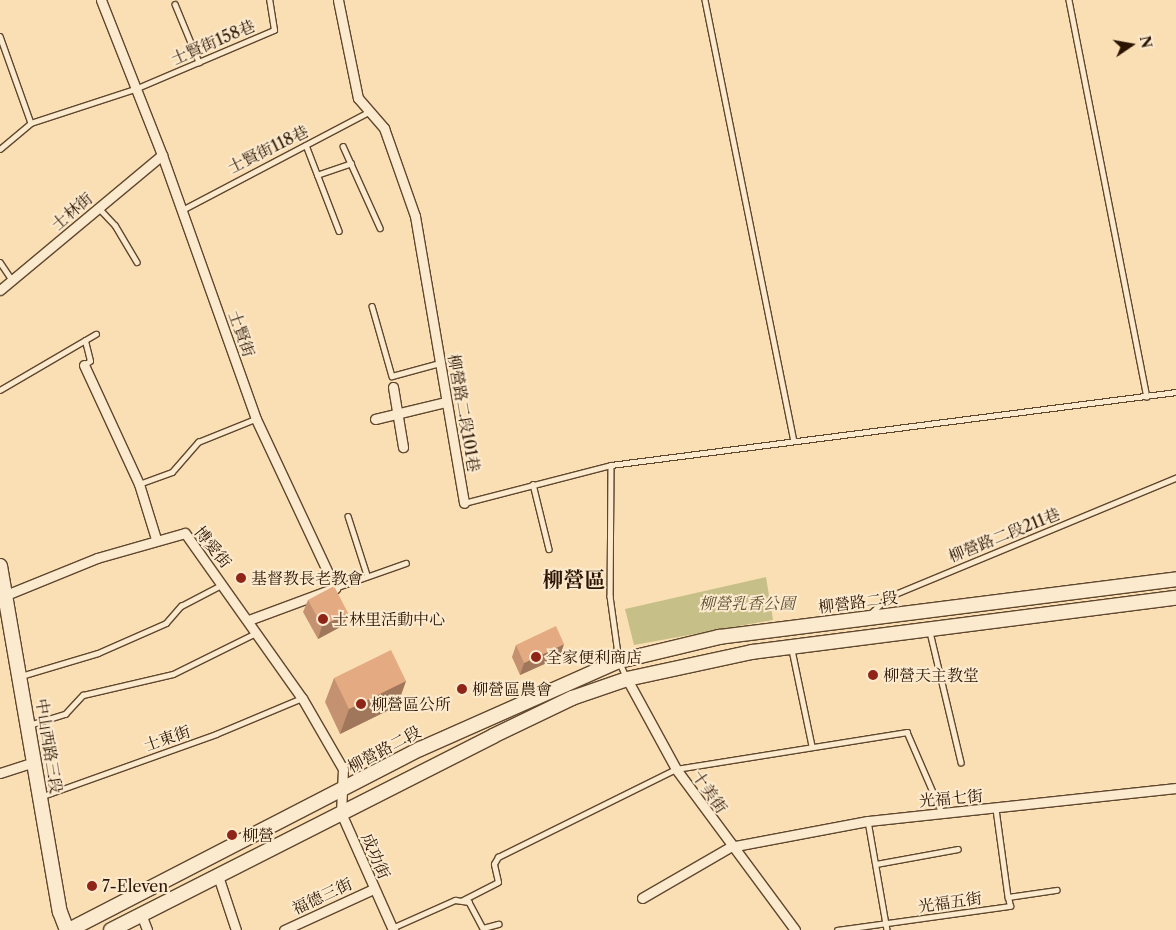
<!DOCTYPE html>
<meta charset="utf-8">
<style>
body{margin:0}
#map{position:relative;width:1176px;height:930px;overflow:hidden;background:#fbdfb4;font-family:"Libre Caslon Text","Noto Serif TC",serif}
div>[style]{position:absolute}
.green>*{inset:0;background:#c6c088}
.roads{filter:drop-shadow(1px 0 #5f472e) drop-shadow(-1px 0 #5f472e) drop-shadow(0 1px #5f472e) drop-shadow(0 -1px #5f472e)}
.lane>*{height:4.5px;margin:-2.25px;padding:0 2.25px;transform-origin:2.25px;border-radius:2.25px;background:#fceace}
.street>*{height:9px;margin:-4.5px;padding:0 4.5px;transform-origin:4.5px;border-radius:4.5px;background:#fceace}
.secondary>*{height:14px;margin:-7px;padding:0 7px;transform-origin:7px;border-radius:7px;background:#fceace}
.wall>*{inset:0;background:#c49270}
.shaded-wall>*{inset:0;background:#a0775b}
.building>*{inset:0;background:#e4aa82}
.dots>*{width:14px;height:14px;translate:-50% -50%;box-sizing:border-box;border:2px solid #fceace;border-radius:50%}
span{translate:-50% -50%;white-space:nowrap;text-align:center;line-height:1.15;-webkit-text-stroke:4px #fceace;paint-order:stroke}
.street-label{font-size:16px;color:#2b1402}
.poi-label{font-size:16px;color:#2b1402}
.left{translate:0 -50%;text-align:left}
.park-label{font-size:16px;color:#615031;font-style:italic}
.district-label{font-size:21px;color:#2b1402;font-weight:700}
.north{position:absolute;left:1106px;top:20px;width:50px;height:50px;-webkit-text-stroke:4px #fceace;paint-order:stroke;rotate:78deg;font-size:14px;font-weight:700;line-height:20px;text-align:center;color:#2b1402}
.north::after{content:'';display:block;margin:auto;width:18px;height:22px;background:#2b1402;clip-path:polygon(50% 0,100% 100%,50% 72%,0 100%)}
</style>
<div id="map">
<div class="green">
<i style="clip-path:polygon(766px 577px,773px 620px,634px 645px,625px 609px)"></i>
</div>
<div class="roads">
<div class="lane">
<i style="left:705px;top:0;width:449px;rotate:78.6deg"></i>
<i style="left:1069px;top:0;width:404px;rotate:78.9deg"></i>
<i style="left:175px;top:4px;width:63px;rotate:67.5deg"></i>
<i style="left:0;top:36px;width:92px;rotate:70.4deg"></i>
<i style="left:306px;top:145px;width:92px;rotate:69deg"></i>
<i style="left:343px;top:146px;width:90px;rotate:65.7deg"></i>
<i style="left:0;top:149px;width:40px;rotate:-40deg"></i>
<i style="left:31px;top:123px;width:109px;rotate:-18.1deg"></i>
<i style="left:135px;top:89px;width:151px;rotate:-23deg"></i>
<i style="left:274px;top:30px;width:30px;rotate:-99deg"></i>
<i style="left:317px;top:175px;width:36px;rotate:-19deg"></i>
<i style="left:99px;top:208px;width:23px;rotate:47deg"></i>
<i style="left:115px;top:225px;width:43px;rotate:59.3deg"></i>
<i style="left:182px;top:210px;width:209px;rotate:-27.7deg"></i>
<i style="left:0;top:262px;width:22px;rotate:56deg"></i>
<i style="left:372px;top:306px;width:73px;rotate:74.1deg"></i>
<i style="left:392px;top:376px;width:50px;rotate:-15.2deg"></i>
<i style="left:84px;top:365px;width:7px;rotate:-34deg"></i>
<i style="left:90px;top:361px;width:21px;rotate:-104deg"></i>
<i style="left:0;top:390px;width:111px;rotate:-30.3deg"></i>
<i style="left:611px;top:465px;width:570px;rotate:-7.36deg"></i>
<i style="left:139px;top:484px;width:35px;rotate:-20deg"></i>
<i style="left:172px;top:472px;width:40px;rotate:-49deg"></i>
<i style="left:198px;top:442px;width:61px;rotate:-22deg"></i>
<i style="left:533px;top:484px;width:67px;rotate:76.2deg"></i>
<i style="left:464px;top:503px;width:152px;rotate:-14.5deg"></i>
<i style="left:611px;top:465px;width:131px;rotate:90.4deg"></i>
<i style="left:610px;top:596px;width:66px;rotate:82.1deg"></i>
<i style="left:619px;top:661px;width:17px;rotate:66deg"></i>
<i style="left:348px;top:516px;width:62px;rotate:72.1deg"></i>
<i style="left:335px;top:588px;width:75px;rotate:-19.4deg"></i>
<i style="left:870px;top:614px;width:25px;rotate:-43deg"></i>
<i style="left:888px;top:597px;width:312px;rotate:-22.5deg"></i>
<i style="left:930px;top:632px;width:134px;rotate:76.6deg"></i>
<i style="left:792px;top:650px;width:98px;rotate:78.2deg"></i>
<i style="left:21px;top:676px;width:80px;rotate:-16.6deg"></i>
<i style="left:98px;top:653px;width:74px;rotate:-23.8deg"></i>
<i style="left:166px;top:623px;width:23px;rotate:-49deg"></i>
<i style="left:181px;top:606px;width:47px;rotate:-27.6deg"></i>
<i style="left:29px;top:725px;width:38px;rotate:-17deg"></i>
<i style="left:65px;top:714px;width:26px;rotate:-47deg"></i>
<i style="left:83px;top:695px;width:92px;rotate:-13.1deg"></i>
<i style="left:173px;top:674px;width:93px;rotate:-26.3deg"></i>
<i style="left:43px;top:796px;width:184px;rotate:-19.7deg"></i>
<i style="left:216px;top:734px;width:93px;rotate:-22.7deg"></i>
<i style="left:996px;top:809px;width:89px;rotate:82.2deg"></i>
<i style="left:868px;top:821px;width:111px;rotate:80.1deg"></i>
<i style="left:876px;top:864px;width:83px;rotate:-10.4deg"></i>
<i style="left:463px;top:900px;width:39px;rotate:-27deg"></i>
<i style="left:498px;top:882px;width:18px;rotate:-103deg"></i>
<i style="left:494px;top:864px;width:8px;rotate:-60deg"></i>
<i style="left:498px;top:857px;width:199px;rotate:-26.3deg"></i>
<i style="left:676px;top:769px;width:234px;rotate:-9.1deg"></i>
<i style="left:907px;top:732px;width:88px;rotate:66.6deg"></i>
<i style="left:392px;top:928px;width:69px;rotate:-24deg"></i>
<i style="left:455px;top:900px;width:14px;rotate:8deg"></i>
<i style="left:469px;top:902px;width:30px;rotate:62deg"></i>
<i style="left:483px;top:928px;width:16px;rotate:-15deg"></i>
<i style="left:837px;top:930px;width:175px;rotate:-7.9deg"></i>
<i style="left:1010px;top:906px;width:9px;rotate:-103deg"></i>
<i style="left:1008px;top:897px;width:49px;rotate:-8.3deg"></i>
</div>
<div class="street">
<i style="left:101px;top:0;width:167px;rotate:68.5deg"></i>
<i style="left:162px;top:155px;width:280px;rotate:70.4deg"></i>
<i style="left:256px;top:419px;width:187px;rotate:64.9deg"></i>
<i style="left:335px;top:588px;width:92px;rotate:159.6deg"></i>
<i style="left:338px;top:0;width:100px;rotate:78.5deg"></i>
<i style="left:358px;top:98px;width:40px;rotate:49deg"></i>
<i style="left:384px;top:128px;width:93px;rotate:70.6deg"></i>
<i style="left:415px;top:216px;width:291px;rotate:80.3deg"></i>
<i style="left:0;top:290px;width:211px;rotate:-39.8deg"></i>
<i style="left:84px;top:365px;width:131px;rotate:65.2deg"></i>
<i style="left:139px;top:484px;width:58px;rotate:72.8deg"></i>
<i style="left:393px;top:387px;width:61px;rotate:80.5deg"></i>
<i style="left:375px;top:419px;width:73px;rotate:-13.5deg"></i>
<i style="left:6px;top:595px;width:98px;rotate:-22.1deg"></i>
<i style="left:97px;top:558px;width:91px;rotate:-15.9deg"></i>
<i style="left:185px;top:533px;width:202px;rotate:54.7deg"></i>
<i style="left:302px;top:698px;width:82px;rotate:60deg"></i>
<i style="left:343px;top:769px;width:44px;rotate:92.6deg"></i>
<i style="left:341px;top:813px;width:128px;rotate:66deg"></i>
<i style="left:627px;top:679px;width:102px;rotate:61.4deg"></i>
<i style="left:676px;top:769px;width:200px;rotate:53.5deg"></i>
<i style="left:0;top:773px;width:35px;rotate:-18deg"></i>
<i style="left:218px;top:876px;width:57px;rotate:71.6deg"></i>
<i style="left:642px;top:898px;width:102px;rotate:-30.1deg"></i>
<i style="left:730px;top:847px;width:140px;rotate:-10.7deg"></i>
<i style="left:868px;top:821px;width:310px;rotate:-6.1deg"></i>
<i style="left:141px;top:914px;width:17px;rotate:69deg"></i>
<i style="left:284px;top:930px;width:98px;rotate:-24.7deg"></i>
</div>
<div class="secondary">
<i style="left:0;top:566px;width:351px;rotate:80.2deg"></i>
<i style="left:60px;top:912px;width:19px;rotate:69deg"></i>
<i style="left:69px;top:930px;width:395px;rotate:-27.3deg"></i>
<i style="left:420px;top:749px;width:218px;rotate:-23.9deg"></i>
<i style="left:619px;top:661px;width:103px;rotate:-13.5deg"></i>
<i style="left:719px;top:637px;width:461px;rotate:-7.2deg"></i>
<i style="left:111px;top:930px;width:428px;rotate:-26.9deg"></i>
<i style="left:493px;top:736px;width:88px;rotate:-25.7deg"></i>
<i style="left:572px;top:698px;width:58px;rotate:-19.1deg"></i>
<i style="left:627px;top:679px;width:128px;rotate:-12.2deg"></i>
<i style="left:752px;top:652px;width:427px;rotate:-7.3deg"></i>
</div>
</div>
<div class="wall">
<i style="clip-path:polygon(308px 600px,348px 613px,344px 625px,318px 639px,303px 612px)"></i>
<i style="clip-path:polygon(516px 645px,560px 657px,520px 675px,512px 657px)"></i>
<i style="clip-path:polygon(334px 678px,406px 681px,397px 706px,340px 734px,325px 702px)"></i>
</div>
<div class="shaded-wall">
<i style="clip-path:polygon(348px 613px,344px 625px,318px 639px,322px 626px)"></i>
<i style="clip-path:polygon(564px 644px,560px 657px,520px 675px,524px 663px)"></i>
<i style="clip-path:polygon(406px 681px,397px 706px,340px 734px,349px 709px)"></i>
</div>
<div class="building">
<i style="clip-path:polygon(334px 586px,348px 613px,322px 626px,308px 600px)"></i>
<i style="clip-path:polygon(556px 626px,564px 644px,524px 663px,516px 645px)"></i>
<i style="clip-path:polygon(391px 650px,406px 681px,349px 709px,334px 678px)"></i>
</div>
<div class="dots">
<i style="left:241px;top:578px;background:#8f2418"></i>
<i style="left:323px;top:619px;background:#8f2418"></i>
<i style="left:536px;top:657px;background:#8f2418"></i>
<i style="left:873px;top:675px;background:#8f2418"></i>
<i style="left:462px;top:689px;background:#8f2418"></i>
<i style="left:361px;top:704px;background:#8f2418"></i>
<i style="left:232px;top:835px;background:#8f2418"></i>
<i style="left:92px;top:886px;background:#8f2418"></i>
</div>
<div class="street-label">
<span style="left:213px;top:42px;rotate:-23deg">士賢街158巷</span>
<span style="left:268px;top:149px;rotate:-26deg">士賢街118巷</span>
<span style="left:72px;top:211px;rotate:-40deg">士林街</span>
<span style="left:242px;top:334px;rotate:71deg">士賢街</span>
<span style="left:464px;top:413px;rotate:80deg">柳營路二段101巷</span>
<span style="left:1004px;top:535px;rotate:-22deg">柳營路二段211巷</span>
<span style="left:213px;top:547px;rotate:51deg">博愛街</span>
<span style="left:858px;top:602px;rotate:-7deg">柳營路二段</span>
<span style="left:167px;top:738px;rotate:-19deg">士東街</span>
<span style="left:49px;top:746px;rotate:81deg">中山西路三段</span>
<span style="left:384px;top:749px;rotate:-28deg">柳營路二段</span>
<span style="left:710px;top:792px;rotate:55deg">十美街</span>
<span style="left:951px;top:798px;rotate:-5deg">光福七街</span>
<span style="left:376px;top:856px;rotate:67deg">成功街</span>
<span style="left:322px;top:896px;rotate:-25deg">福德三街</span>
<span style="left:950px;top:902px;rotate:-8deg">光福五街</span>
</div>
<div class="poi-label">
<span class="left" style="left:251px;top:578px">基督教長老教會</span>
<span class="left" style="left:333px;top:619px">士林里活動中心</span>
<span class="left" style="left:546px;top:657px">全家便利商店</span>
<span class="left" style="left:883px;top:675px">柳營天主教堂</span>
<span class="left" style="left:472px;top:689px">柳營區農會</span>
<span class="left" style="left:371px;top:704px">柳營區公所</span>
<span class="left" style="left:242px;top:835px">柳營</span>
<span class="left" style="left:102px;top:886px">7-Eleven</span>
</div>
<div class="park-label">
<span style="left:747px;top:603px">柳營乳香公園</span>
</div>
<div class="district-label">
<span style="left:574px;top:580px">柳營區</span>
</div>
<div class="north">N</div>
</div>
